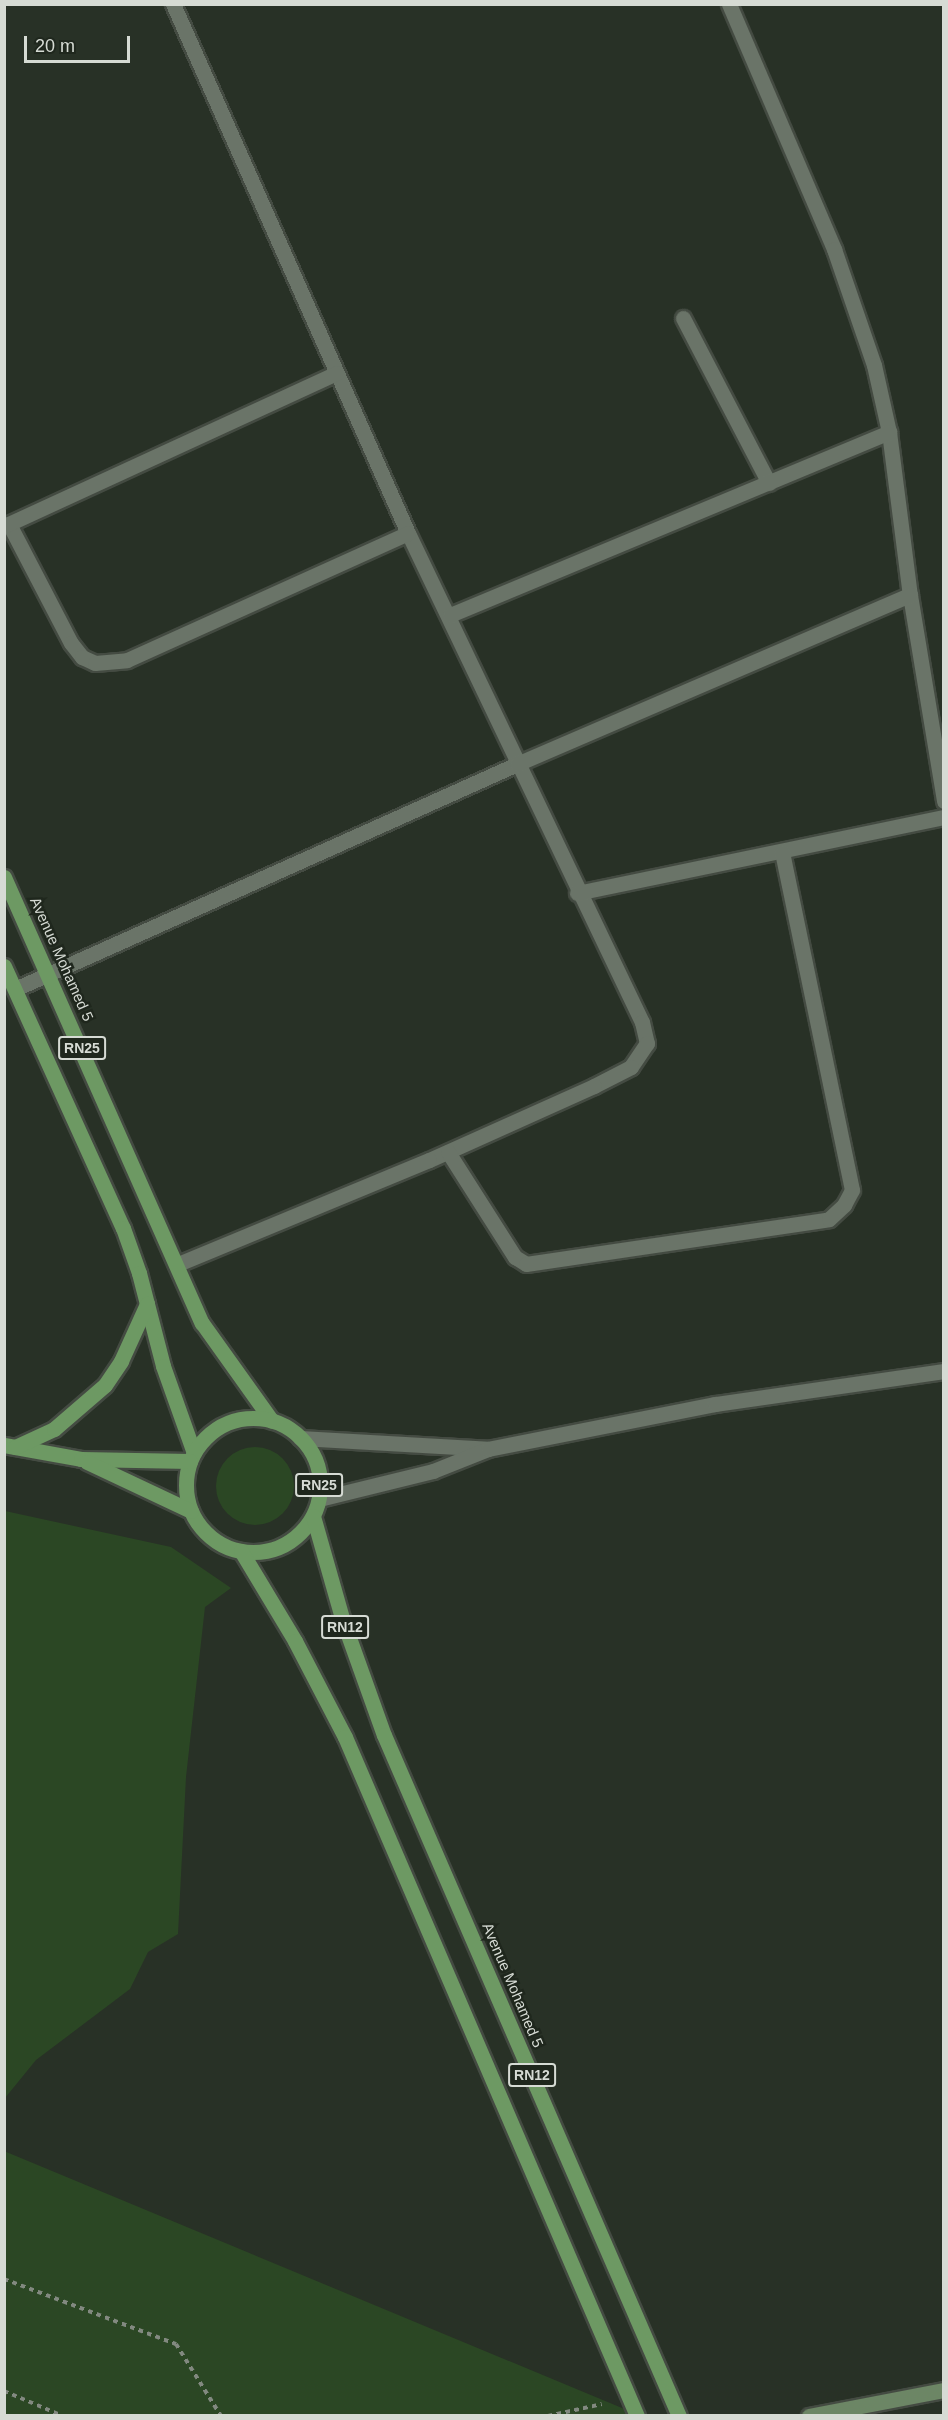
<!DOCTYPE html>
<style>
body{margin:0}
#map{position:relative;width:948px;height:2420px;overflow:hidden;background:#283126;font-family:Arial,sans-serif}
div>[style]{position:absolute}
.green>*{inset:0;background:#2b4724}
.round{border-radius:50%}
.path>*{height:4px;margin-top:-2px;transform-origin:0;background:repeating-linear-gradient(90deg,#828980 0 4.5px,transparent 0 9px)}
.roads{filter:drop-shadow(2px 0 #444b42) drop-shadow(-2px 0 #444b42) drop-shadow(0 2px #444b42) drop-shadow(0 -2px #444b42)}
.street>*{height:15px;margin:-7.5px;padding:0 7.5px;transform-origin:7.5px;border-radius:7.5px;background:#6a7468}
.secondary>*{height:15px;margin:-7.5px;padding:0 7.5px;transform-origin:7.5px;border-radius:7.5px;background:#6c8665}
.primary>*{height:15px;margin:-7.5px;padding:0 7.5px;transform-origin:7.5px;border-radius:7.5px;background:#6d9963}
.primary>.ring{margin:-7.5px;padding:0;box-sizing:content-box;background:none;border:15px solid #6d9963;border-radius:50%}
span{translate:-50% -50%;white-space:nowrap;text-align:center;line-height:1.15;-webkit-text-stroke:5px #1f271d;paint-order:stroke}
.shield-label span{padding:2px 4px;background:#1f271d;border:2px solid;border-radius:4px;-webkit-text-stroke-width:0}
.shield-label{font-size:14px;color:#d6dbd4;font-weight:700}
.street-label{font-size:15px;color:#d6dbd4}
.frame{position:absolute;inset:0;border:6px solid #d6dbd4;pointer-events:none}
.scale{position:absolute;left:24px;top:36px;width:106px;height:27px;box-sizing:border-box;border:3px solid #d6dbd4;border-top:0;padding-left:8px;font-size:18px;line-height:21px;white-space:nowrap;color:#d6dbd4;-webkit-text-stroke:4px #1f271d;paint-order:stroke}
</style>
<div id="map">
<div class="green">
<i class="round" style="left:216px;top:1447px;width:78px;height:78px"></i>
<i style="clip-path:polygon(5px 1511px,171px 1547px,231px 1588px,205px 1607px,186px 1777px,178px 1934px,148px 1952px,130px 1989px,36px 2060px,5px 2098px)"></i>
<i style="clip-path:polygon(4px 2151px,634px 2413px,636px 2415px,5px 2415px)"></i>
</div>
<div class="path">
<i style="left:4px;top:2279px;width:184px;rotate:20.7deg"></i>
<i style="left:176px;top:2344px;width:85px;rotate:58deg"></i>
<i style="left:4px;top:2391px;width:64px;rotate:23deg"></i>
<i style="left:548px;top:2416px;width:55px;rotate:-12.5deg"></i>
</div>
<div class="roads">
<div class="street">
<i style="left:173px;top:4px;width:579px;rotate:66.05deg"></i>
<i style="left:408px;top:533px;width:542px;rotate:64.43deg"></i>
<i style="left:642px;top:1022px;width:22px;rotate:77deg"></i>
<i style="left:647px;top:1043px;width:29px;rotate:124deg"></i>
<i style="left:631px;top:1067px;width:42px;rotate:152.8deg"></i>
<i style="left:594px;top:1086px;width:181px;rotate:155.8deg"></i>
<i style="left:429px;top:1160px;width:272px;rotate:157.5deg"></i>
<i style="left:729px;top:4px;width:267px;rotate:66.8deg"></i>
<i style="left:834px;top:249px;width:123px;rotate:71deg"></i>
<i style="left:874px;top:365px;width:69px;rotate:77.4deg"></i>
<i style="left:889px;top:432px;width:164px;rotate:82.7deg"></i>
<i style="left:910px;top:595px;width:209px;rotate:80.6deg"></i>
<i style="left:683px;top:318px;width:186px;rotate:62.5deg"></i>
<i style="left:9px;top:524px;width:134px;rotate:62.5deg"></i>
<i style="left:71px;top:643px;width:18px;rotate:52deg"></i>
<i style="left:82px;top:657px;width:14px;rotate:25deg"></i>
<i style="left:95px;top:663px;width:32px;rotate:-5deg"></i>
<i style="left:127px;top:660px;width:308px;rotate:-24.3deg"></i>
<i style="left:4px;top:526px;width:366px;rotate:-24.7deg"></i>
<i style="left:450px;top:615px;width:476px;rotate:-22.6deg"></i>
<i style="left:577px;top:893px;width:375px;rotate:-11.7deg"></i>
<i style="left:15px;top:989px;width:550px;rotate:-24.14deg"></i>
<i style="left:517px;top:764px;width:428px;rotate:-23.3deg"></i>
<i style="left:448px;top:1152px;width:125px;rotate:57.5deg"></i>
<i style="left:515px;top:1257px;width:13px;rotate:32deg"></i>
<i style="left:526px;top:1264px;width:306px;rotate:-8.4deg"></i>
<i style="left:829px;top:1219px;width:21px;rotate:-43deg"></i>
<i style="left:844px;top:1205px;width:17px;rotate:-62deg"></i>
<i style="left:852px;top:1190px;width:345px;rotate:-101.7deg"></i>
<i style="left:300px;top:1438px;width:188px;rotate:3.3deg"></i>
<i style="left:488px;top:1449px;width:59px;rotate:158.2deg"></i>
<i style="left:433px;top:1471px;width:117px;rotate:166.2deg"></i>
<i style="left:488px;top:1449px;width:231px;rotate:-11.2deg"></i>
<i style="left:715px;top:1404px;width:231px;rotate:-8.2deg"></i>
</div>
<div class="secondary">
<i style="left:809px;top:2416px;width:137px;rotate:-10.9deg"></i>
</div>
<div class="primary">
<i style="left:4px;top:877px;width:488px;rotate:66.1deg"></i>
<i style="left:202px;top:1323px;width:120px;rotate:54.5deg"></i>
<i style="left:4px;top:966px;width:288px;rotate:65.6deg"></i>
<i style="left:123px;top:1228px;width:48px;rotate:70.4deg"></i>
<i style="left:139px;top:1273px;width:96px;rotate:75.5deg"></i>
<i style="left:163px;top:1366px;width:92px;rotate:70.4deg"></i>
<i class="ring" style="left:186px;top:1418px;width:119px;height:119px"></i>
<i style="left:4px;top:1445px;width:78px;rotate:10.3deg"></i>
<i style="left:81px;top:1459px;width:109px;rotate:1.1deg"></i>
<i style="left:15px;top:1447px;width:43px;rotate:-24.8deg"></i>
<i style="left:54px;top:1429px;width:67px;rotate:-40.8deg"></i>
<i style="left:105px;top:1385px;width:29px;rotate:-56deg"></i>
<i style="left:121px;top:1361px;width:63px;rotate:-65.5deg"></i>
<i style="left:87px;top:1462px;width:115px;rotate:25.2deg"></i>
<i style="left:313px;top:1516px;width:106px;rotate:74.1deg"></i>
<i style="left:342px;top:1618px;width:124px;rotate:70.3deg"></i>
<i style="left:384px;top:1735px;width:742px;rotate:66.58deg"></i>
<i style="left:241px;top:1551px;width:105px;rotate:59deg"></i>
<i style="left:295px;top:1641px;width:108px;rotate:62.5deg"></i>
<i style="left:345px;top:1737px;width:739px;rotate:66.73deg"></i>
</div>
</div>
<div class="shield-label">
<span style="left:82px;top:1048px">RN25</span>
<span style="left:319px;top:1485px">RN25</span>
<span style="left:345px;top:1627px">RN12</span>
<span style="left:532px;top:2075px">RN12</span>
</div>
<div class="street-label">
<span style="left:62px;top:959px;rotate:66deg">Avenue Mohamed 5</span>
<span style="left:513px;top:1985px;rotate:67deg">Avenue Mohamed 5</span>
</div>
<div class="frame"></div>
<div class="scale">20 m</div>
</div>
